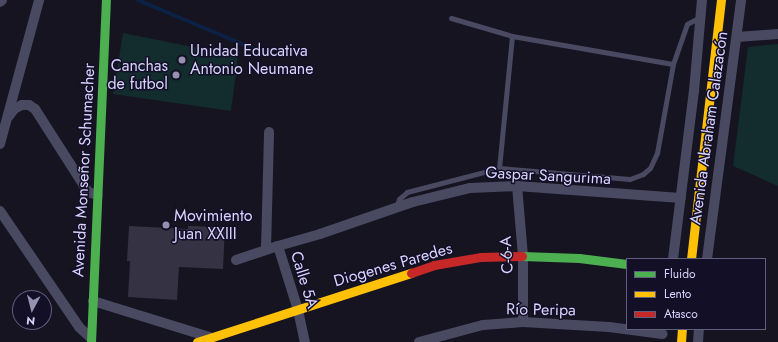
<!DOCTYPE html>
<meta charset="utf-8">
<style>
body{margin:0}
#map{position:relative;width:778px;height:342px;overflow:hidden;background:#161421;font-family:Jost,sans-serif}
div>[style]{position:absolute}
.green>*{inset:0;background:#132c2d}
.stream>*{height:3.5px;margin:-1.75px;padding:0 1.75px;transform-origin:1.75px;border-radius:1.75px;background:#0d2144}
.building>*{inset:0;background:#343243}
.lane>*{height:5px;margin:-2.5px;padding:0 2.5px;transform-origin:2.5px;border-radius:2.5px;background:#4a4962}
.street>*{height:10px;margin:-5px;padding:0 5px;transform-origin:5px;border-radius:5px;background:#4a4962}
.fast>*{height:9px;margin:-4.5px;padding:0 4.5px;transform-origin:4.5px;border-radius:4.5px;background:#4caf50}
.slow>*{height:9px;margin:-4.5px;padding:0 4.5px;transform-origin:4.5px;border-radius:4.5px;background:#ffc107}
.jam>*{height:9px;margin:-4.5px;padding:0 4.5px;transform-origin:4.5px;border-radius:4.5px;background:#c62828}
.dots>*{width:11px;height:11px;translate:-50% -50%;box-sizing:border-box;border:2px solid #130f26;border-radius:50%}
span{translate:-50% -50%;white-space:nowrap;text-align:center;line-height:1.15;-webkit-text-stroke:3px #130f26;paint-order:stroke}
.poi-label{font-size:16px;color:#d9d4ff}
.left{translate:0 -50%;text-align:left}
.right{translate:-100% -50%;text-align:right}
.street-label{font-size:16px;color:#d9d4ff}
.legend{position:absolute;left:626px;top:258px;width:140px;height:72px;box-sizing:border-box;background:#130f26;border:1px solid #625e7d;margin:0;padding:5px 7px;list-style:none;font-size:12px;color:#d9d4ff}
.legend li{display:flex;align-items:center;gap:8px;height:20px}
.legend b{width:20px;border:1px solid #625e7d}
.north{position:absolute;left:12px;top:290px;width:40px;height:40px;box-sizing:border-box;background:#130f26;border:1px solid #625e7d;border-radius:50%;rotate:187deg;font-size:11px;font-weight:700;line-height:16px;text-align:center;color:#d9d4ff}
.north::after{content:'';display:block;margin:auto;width:14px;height:18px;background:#9591b1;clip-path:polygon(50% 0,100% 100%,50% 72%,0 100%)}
</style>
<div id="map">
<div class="green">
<i style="clip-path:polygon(123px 33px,238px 56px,231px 111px,113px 94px)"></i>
<i style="clip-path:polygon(778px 44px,778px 186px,733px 166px,748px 47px)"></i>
</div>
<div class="stream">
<i style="left:138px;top:0;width:124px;rotate:22.8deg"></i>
</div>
<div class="building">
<i style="clip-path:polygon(129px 226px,188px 229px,188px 226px,225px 227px,223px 269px,179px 267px,177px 300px,128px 297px,130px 261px,127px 261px)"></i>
</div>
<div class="lane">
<i style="left:451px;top:18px;width:64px;rotate:16.4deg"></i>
<i style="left:512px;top:36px;width:163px;rotate:9.9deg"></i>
<i style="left:673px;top:64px;width:42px;rotate:-70.7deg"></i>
<i style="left:687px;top:24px;width:15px;rotate:-28deg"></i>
<i style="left:512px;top:36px;width:133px;rotate:95.6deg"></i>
<i style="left:499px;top:168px;width:131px;rotate:4.8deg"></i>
<i style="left:630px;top:179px;width:14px;rotate:-21deg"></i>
<i style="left:643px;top:174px;width:9px;rotate:-41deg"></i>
<i style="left:650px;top:168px;width:17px;rotate:-65deg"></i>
<i style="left:657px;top:153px;width:90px;rotate:-79.8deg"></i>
<i style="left:396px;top:208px;width:9px;rotate:-72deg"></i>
<i style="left:399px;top:199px;width:11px;rotate:-41deg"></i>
<i style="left:407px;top:192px;width:95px;rotate:-14.6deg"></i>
</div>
<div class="street">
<i style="left:0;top:2px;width:3px;rotate:-45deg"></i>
<i style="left:737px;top:37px;width:41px;rotate:-4.2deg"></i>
<i style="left:9px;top:116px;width:9px;rotate:-54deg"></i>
<i style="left:14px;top:109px;width:9px;rotate:-27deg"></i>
<i style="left:22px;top:105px;width:7px"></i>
<i style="left:29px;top:105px;width:7px;rotate:34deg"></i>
<i style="left:35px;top:109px;width:98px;rotate:57.4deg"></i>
<i style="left:88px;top:192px;width:10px;rotate:17deg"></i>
<i style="left:0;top:144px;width:149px;rotate:-74.8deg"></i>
<i style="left:517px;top:186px;width:70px;rotate:85.1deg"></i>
<i style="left:523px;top:256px;width:66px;rotate:90deg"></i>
<i style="left:0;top:211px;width:140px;rotate:55.7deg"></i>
<i style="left:79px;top:327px;width:16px;rotate:43deg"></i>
<i style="left:278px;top:246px;width:44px;rotate:-15.9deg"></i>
<i style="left:320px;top:234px;width:98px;rotate:-19deg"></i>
<i style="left:413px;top:202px;width:59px;rotate:-13.8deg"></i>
<i style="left:470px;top:188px;width:47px;rotate:-2.4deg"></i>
<i style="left:517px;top:186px;width:164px;rotate:4.2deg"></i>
<i style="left:266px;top:249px;width:117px;rotate:-88.5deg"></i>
<i style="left:673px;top:259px;width:169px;rotate:-82.9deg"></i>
<i style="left:694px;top:91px;width:91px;rotate:-85deg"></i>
<i style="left:707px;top:259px;width:261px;rotate:-82.5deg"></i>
<i style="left:236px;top:260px;width:44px;rotate:-18.4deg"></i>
<i style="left:278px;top:246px;width:67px;rotate:72.6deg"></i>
<i style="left:298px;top:310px;width:33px;rotate:78deg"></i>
<i style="left:93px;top:301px;width:121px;rotate:17.2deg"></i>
<i style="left:209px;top:337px;width:2px;rotate:63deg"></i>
<i style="left:419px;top:342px;width:66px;rotate:-14.9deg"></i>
<i style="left:483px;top:325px;width:40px;rotate:-4.3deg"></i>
<i style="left:523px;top:322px;width:86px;rotate:3.3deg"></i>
<i style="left:609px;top:327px;width:54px;rotate:7.4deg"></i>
<i style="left:698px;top:342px;width:13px;rotate:-86deg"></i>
</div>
<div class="fast">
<i style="left:522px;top:256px;width:57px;rotate:2deg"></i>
<i style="left:579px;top:258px;width:48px;rotate:7.1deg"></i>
<i style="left:91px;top:342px;width:342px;rotate:-87.5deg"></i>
</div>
<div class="slow">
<i style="left:691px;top:259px;width:261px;rotate:-83.4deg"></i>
<i style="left:197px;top:342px;width:225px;rotate:-17.9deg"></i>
<i style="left:681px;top:342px;width:13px;rotate:-86deg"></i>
</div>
<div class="jam">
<i style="left:411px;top:273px;width:24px;rotate:-19deg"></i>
<i style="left:434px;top:265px;width:48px;rotate:-9.7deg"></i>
<i style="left:481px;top:257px;width:41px;rotate:-1.4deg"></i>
</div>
<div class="dots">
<i style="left:182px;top:60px;background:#9591b1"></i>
<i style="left:176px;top:75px;background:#9591b1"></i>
<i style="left:166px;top:225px;background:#9591b1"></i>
</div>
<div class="poi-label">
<span class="left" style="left:190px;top:60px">Unidad Educativa<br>Antonio Neumane</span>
<span class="right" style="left:168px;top:75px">Canchas<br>de futbol</span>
<span class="left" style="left:174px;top:225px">Movimiento<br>Juan XXIII</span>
</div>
<div class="street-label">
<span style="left:709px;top:128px;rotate:-82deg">Avenida Abraham Calazacón</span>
<span style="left:84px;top:170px;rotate:-87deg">Avenida Monseñor Schumacher</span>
<span style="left:548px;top:176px;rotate:3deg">Gaspar Sangurima</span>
<span style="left:507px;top:255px;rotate:-93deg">C-6-A</span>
<span style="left:393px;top:265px;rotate:-16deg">Diogenes Paredes</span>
<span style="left:304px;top:280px;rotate:73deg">Calle 5A</span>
<span style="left:541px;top:310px;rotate:1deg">Río Peripa</span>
</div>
<ul class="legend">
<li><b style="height:5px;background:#4caf50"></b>Fluido</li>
<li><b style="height:5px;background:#ffc107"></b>Lento</li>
<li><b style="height:5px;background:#c62828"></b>Atasco</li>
</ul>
<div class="north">N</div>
</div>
